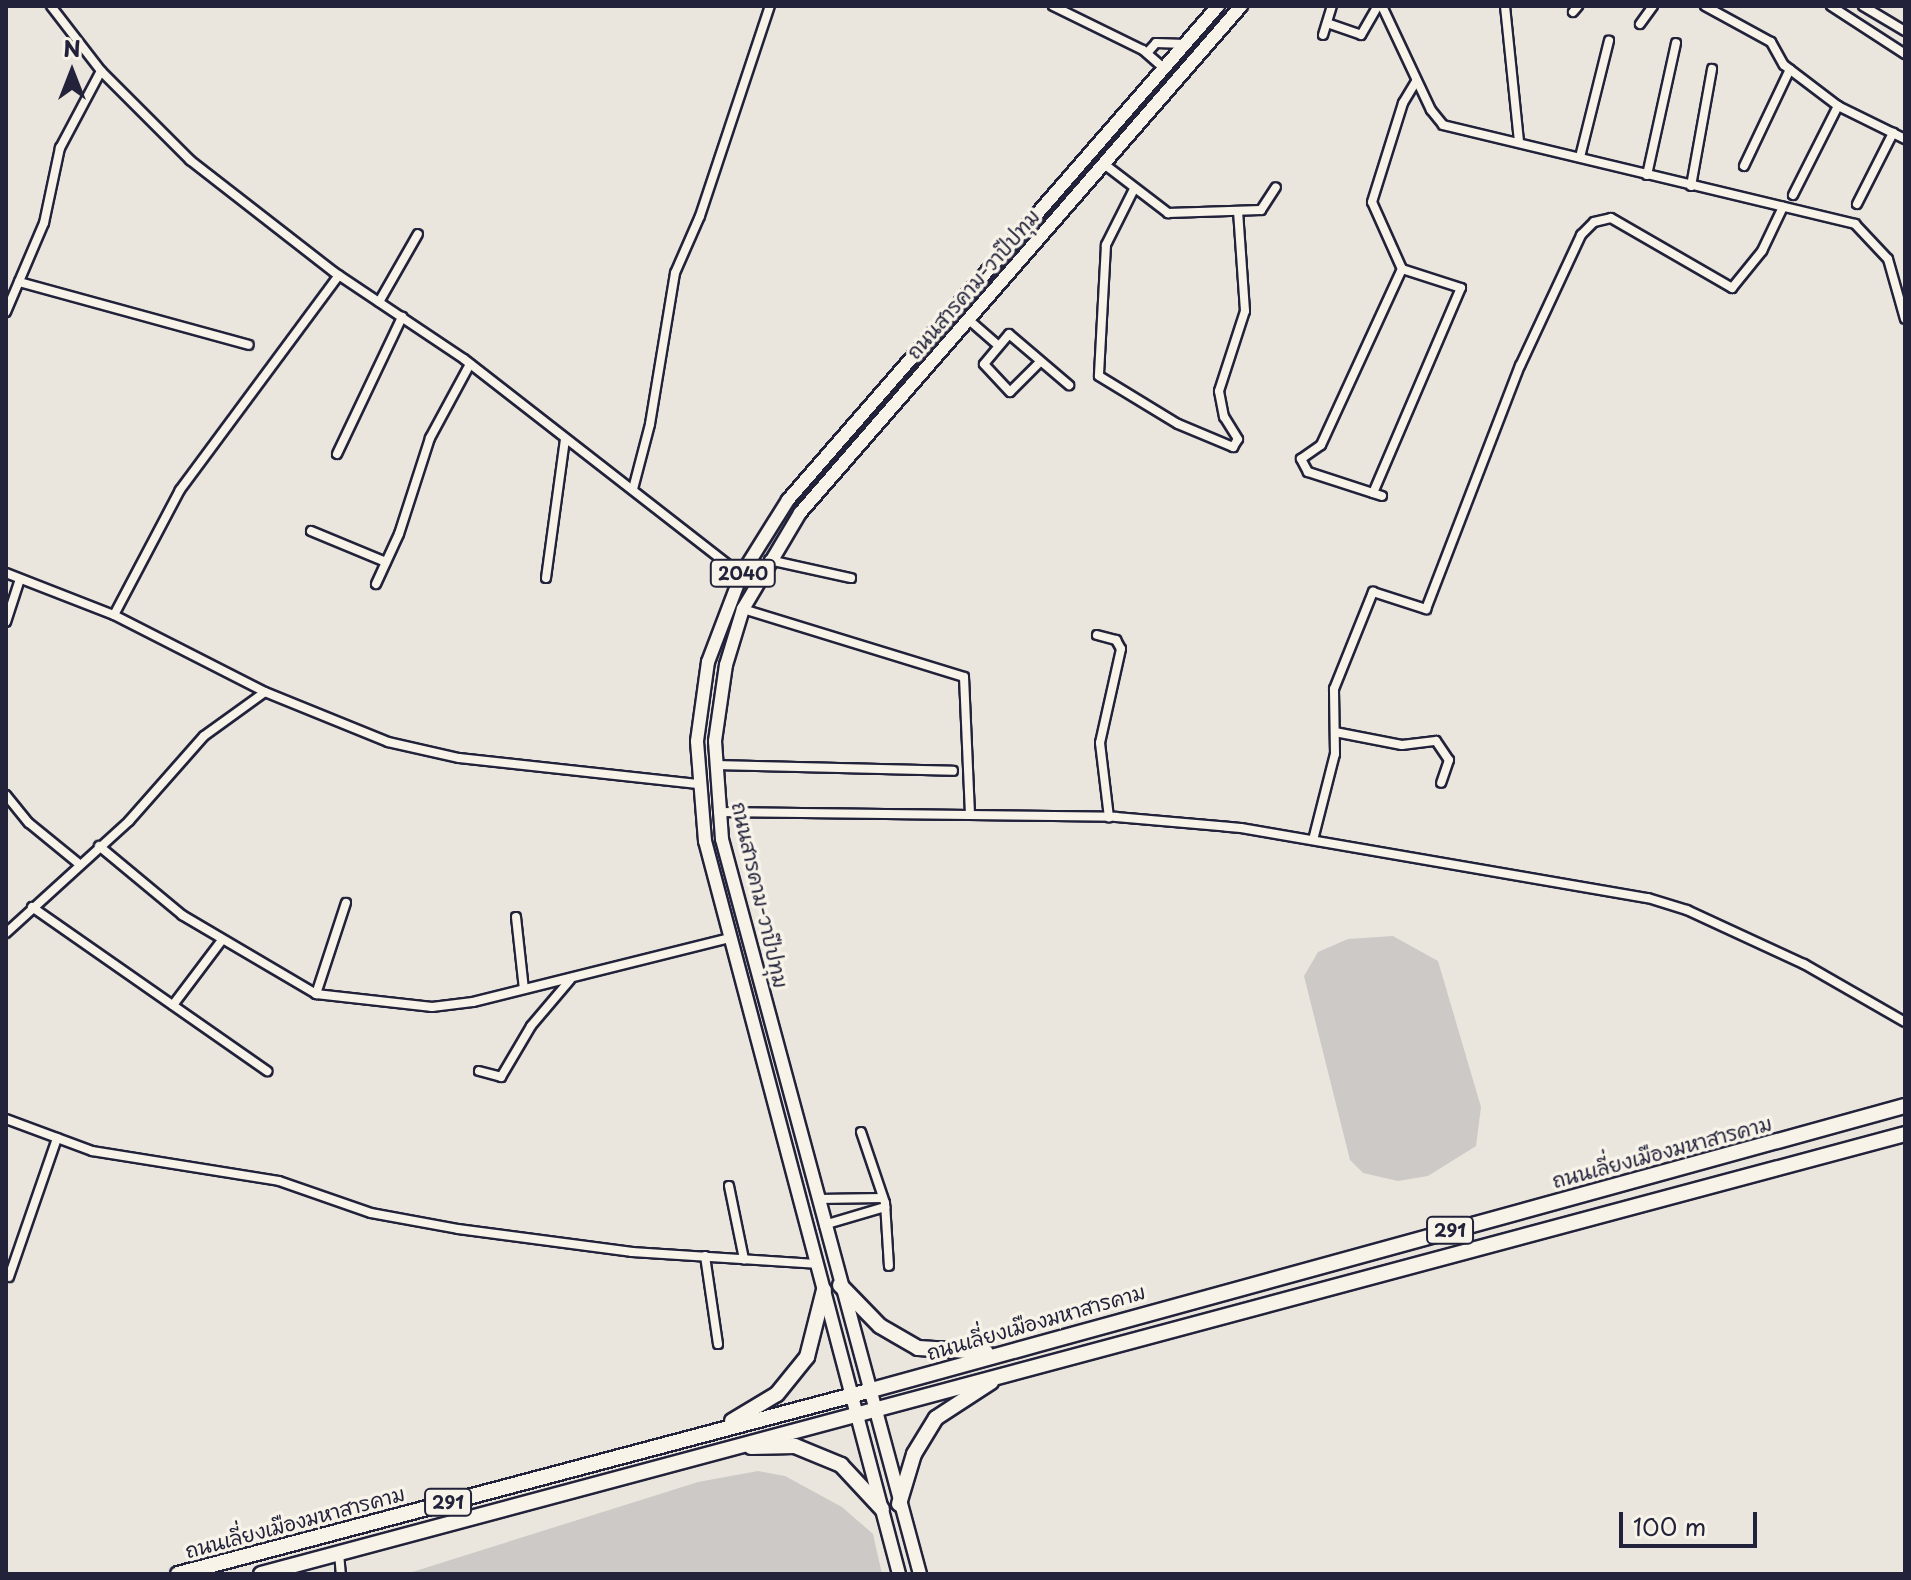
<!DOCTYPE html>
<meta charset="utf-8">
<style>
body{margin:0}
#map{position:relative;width:1911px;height:1580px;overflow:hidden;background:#eae6de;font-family:"Playpen Sans","Playpen Sans Thai",sans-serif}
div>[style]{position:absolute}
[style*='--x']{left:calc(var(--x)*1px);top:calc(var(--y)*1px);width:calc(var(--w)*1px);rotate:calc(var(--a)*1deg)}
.green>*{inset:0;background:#cdc9c6}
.roads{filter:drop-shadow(2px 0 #22223b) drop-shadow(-2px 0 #22223b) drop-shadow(0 2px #22223b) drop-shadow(0 -2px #22223b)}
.minor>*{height:8px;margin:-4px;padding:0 4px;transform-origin:4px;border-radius:4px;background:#f7f3e8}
.primary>*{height:12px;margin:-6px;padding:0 6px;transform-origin:6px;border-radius:6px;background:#f7f3e8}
.trunk>*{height:14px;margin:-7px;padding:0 7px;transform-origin:7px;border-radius:7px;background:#f7f3e8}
span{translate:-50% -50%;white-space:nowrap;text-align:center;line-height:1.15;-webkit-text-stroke:7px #f7f3e8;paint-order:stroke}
.shield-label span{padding:2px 6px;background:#f7f3e8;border:2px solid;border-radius:6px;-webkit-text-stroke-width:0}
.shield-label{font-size:18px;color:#22223b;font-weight:700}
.street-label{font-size:20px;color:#22223b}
.frame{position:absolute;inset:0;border:8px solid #22223b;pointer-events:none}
.north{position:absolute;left:32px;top:32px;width:80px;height:80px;-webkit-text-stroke:6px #f7f3e8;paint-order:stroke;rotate:0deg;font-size:22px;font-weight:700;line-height:32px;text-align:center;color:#22223b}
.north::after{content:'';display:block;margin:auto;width:28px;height:36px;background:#22223b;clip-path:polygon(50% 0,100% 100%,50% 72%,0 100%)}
.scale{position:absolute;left:1619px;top:1512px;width:138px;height:36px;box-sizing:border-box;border:4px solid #22223b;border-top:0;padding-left:10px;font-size:24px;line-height:28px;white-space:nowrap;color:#22223b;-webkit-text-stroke:6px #f7f3e8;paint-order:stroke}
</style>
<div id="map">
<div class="green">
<i style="clip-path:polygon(1393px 936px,1438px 961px,1481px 1107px,1476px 1146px,1428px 1176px,1398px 1181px,1363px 1173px,1350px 1160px,1304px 976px,1318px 952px,1348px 939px)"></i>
<i style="clip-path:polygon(758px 1471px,785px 1476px,842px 1507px,873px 1534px,882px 1574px,406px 1574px,698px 1482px)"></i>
</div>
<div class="roads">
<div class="minor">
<i style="--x:51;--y:6;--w:82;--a:52.4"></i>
<i style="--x:101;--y:71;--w:126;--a:45"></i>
<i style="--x:190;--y:160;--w:182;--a:37.9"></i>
<i style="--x:334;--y:272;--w:156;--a:33.8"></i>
<i style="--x:464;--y:359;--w:351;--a:37.9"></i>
<i style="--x:1053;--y:6;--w:100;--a:26.1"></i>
<i style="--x:1143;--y:50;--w:28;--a:41"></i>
<i style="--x:1382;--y:6;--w:115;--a:64.8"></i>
<i style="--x:1431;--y:110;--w:19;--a:51"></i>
<i style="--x:1443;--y:125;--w:424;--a:13.5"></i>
<i style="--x:1855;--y:224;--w:48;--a:46.7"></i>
<i style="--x:1888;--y:259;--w:62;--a:74.2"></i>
<i style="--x:1505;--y:6;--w:136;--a:84.1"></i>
<i style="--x:1705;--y:6;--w:75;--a:28.6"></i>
<i style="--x:1771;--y:42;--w:26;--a:61"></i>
<i style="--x:1784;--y:65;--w:68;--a:37.2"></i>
<i style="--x:1838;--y:106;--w:75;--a:26.2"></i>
<i style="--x:1831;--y:6;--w:88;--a:33"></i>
<i style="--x:1863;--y:6;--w:49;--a:30.8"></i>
<i style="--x:1573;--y:12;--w:8;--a:-50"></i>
<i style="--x:1327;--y:23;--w:36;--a:19"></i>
<i style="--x:1361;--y:35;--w:34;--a:-60"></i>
<i style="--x:1640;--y:24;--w:22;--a:-54"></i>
<i style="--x:1323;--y:35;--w:30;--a:-73"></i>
<i style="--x:1147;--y:53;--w:13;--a:-48"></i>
<i style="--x:1156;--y:43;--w:29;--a:2"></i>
<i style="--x:1580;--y:157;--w:120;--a:-76"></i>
<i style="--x:1104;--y:164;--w:81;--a:37.4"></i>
<i style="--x:1168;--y:213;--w:93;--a:-1.8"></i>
<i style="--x:1261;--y:210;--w:27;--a:-57"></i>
<i style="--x:1744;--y:166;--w:107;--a:-64.6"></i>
<i style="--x:1647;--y:175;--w:135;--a:-77.6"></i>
<i style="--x:1691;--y:186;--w:119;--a:-79.8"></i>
<i style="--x:1134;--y:189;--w:63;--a:116.6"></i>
<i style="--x:1106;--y:245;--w:131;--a:93.1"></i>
<i style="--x:1099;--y:376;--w:92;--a:31.3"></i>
<i style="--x:1178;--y:424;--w:60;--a:22.7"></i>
<i style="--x:1233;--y:447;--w:9;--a:-58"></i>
<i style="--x:1238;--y:439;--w:26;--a:-122"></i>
<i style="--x:1224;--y:417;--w:26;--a:-101"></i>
<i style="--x:1219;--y:391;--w:84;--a:-72"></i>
<i style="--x:1245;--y:311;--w:99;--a:-94"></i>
<i style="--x:1793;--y:195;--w:100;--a:-63.2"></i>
<i style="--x:1857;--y:204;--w:80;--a:-63.1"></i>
<i style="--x:19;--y:282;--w:238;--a:15.3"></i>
<i style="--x:379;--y:302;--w:78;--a:-60.2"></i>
<i style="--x:6;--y:312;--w:97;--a:-66.9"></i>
<i style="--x:44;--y:223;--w:77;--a:-78"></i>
<i style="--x:60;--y:148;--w:87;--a:-62"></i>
<i style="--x:969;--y:320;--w:38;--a:41"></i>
<i style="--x:1040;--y:362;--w:42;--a:135"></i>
<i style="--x:1010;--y:392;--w:38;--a:-133"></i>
<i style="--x:984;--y:364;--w:39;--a:-50"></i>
<i style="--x:1009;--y:334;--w:79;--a:40.4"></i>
<i style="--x:337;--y:454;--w:152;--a:-64.6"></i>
<i style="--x:633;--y:489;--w:67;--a:-75.3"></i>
<i style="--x:650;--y:424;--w:153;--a:-80.6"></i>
<i style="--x:675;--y:273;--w:62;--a:-66.3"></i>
<i style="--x:700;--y:216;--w:221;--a:-71.6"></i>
<i style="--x:1373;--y:493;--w:223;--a:-66.8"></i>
<i style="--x:1461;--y:288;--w:62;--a:-162.1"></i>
<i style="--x:1382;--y:496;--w:78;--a:-162"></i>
<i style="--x:1308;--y:472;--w:15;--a:-118"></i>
<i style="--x:1301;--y:459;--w:24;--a:-35"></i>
<i style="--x:1321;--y:445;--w:194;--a:-65.3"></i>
<i style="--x:1402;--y:269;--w:73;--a:-114.1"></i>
<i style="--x:1372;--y:202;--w:104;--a:-72.6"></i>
<i style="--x:1403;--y:103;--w:26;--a:-59"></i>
<i style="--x:311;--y:531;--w:81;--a:22.5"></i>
<i style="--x:769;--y:560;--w:84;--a:12.4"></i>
<i style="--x:6;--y:573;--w:116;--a:21.3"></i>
<i style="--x:114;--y:615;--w:169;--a:27"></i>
<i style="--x:265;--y:692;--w:133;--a:22.1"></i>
<i style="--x:388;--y:742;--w:73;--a:12.7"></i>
<i style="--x:459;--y:758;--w:240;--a:6.2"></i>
<i style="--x:546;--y:578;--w:139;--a:-82.2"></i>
<i style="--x:376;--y:584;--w:55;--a:-65.3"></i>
<i style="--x:399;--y:534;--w:101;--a:-72.1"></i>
<i style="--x:430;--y:438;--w:84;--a:-61.6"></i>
<i style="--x:743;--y:609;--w:231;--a:17.1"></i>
<i style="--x:964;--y:677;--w:137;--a:87.5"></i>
<i style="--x:114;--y:615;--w:141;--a:-62.2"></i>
<i style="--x:180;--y:490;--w:267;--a:-53.5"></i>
<i style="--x:6;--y:622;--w:45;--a:-72"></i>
<i style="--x:1097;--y:635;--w:20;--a:15"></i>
<i style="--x:1116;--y:640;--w:10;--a:61"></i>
<i style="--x:1121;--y:649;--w:96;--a:102.6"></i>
<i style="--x:1100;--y:743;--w:75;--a:83.1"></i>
<i style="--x:1335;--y:732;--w:68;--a:11"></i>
<i style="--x:1402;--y:745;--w:34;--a:-7"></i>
<i style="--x:1436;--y:741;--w:23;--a:56"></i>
<i style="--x:1449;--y:760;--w:24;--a:109"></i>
<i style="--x:715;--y:765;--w:238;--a:1.4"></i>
<i style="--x:6;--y:795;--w:36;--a:51"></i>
<i style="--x:29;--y:823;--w:63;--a:39.2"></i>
<i style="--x:718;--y:812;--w:398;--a:0.7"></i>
<i style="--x:1116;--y:817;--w:125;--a:5"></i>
<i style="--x:1241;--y:828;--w:413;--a:9.8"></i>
<i style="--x:1648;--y:898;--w:41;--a:17.1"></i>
<i style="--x:1687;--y:910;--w:129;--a:24.8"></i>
<i style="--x:1804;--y:964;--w:116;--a:29.9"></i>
<i style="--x:1313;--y:840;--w:89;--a:-75.7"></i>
<i style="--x:1335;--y:754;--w:65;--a:-90.9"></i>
<i style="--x:1334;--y:689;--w:105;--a:-68.1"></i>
<i style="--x:1373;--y:592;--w:56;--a:17.8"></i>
<i style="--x:1426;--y:609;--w:261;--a:-68.9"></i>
<i style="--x:1520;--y:366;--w:145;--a:-65"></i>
<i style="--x:1581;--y:235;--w:18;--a:-45"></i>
<i style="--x:1594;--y:222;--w:17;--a:-13"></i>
<i style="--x:1611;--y:218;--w:140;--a:30"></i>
<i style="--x:1732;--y:288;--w:48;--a:-51"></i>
<i style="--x:1762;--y:251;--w:49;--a:-64.5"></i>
<i style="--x:99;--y:846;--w:108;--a:39.7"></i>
<i style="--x:182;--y:915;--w:156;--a:30.5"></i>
<i style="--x:316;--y:994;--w:117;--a:6.4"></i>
<i style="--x:432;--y:1007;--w:41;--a:-7"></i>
<i style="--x:473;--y:1002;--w:264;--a:-14"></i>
<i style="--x:32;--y:907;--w:287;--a:34.9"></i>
<i style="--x:516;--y:917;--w:72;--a:83.7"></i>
<i style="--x:6;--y:933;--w:166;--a:-42.3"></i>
<i style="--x:129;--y:821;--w:113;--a:-48.6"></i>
<i style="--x:204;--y:736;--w:75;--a:-35.8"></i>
<i style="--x:316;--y:994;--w:96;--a:-71.8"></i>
<i style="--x:173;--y:1005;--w:81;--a:-53"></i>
<i style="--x:479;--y:1071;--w:23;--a:15"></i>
<i style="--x:501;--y:1077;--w:59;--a:-59.5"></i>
<i style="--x:531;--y:1026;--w:60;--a:-49.7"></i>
<i style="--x:6;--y:1119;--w:92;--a:20.4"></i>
<i style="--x:92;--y:1151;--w:189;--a:9.1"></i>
<i style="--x:279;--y:1181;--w:97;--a:19.2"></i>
<i style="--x:371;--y:1213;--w:88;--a:10.4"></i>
<i style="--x:458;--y:1229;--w:176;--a:7.5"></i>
<i style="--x:632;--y:1252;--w:184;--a:3.7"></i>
<i style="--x:861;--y:1132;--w:75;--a:71.3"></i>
<i style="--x:885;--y:1203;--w:63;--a:86.4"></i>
<i style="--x:729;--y:1186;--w:75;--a:78.4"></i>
<i style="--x:818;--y:1199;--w:65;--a:-0.9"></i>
<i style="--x:824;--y:1225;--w:64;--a:-16.4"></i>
<i style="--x:705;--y:1256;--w:89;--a:81.6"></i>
<i style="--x:9;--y:1277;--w:147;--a:-70.9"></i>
<i style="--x:339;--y:1553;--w:21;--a:85"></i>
</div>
<div class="primary">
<i style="--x:899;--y:1574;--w:758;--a:-104.82"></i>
<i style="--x:705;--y:841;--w:100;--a:-94.6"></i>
<i style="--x:697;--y:741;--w:80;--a:-82.1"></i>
<i style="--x:708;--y:662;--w:93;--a:-69.2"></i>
<i style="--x:741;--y:575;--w:89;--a:-57.9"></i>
<i style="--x:788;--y:500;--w:655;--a:-48.96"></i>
<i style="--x:920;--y:1574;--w:761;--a:-105.08"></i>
<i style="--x:722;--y:839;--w:98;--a:-94.1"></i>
<i style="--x:715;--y:741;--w:77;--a:-81.8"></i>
<i style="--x:726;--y:665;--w:59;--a:-73.1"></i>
<i style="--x:743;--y:609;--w:112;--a:-59.3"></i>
<i style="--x:800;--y:513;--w:672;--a:-48.98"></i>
</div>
<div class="trunk">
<i style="--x:840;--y:1285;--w:57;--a:45.7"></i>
<i style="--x:880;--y:1326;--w:44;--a:30.1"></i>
<i style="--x:918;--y:1348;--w:68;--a:3.4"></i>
<i style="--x:732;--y:1421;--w:52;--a:-31"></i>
<i style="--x:777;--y:1394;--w:48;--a:-51"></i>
<i style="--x:807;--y:1357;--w:69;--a:-75.8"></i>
<i style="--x:751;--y:1447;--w:44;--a:-1.3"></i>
<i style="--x:795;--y:1446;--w:50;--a:22.4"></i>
<i style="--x:841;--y:1465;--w:60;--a:47"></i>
<i style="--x:899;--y:1504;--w:52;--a:-73.3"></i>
<i style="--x:914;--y:1454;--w:42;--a:-58.6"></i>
<i style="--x:936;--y:1418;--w:66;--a:-33.2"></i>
<i style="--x:178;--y:1574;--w:714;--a:-14.85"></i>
<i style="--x:868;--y:1391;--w:1075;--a:-15.37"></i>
<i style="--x:261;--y:1574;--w:1702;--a:-14.98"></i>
</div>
</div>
<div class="shield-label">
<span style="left:743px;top:573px">2040</span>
<span style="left:1450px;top:1230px">291</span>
<span style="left:448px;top:1502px">291</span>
</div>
<div class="street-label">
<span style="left:973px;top:284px;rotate:-49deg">ถนนสารคาม-วาปีปทุม</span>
<span style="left:760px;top:895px;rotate:77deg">ถนนสารคาม-วาปีปทุม</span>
<span style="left:1662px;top:1152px;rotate:-15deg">ถนนเลี่ยงเมืองมหาสารคาม</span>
<span style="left:1036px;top:1322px;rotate:-16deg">ถนนเลี่ยงเมืองมหาสารคาม</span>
<span style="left:295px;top:1522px;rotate:-15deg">ถนนเลี่ยงเมืองมหาสารคาม</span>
</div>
<div class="frame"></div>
<div class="north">N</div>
<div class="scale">100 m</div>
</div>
